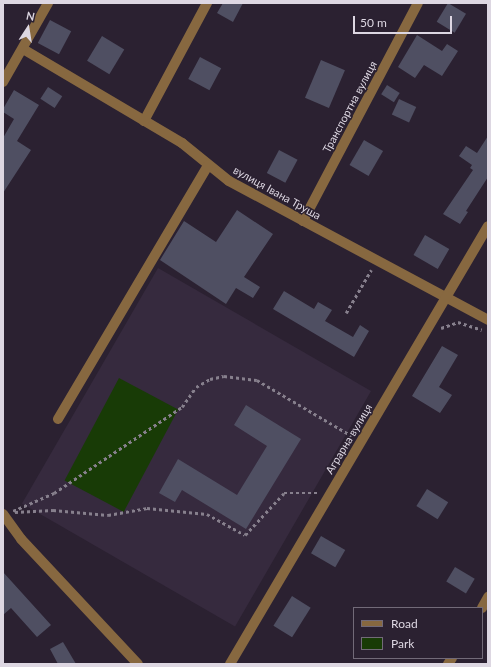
<!DOCTYPE html>
<meta charset="utf-8">
<style>
body{margin:0}
#map{position:relative;width:491px;height:667px;overflow:hidden;background:#2b2131;font-family:Lato,sans-serif}
div>[style]{position:absolute}
[style*='--x']{left:calc(var(--x)*1px);top:calc(var(--y)*1px);width:calc(var(--w)*1px);rotate:calc(var(--a)*1deg)}
.built>*{inset:0;background:#362a3e;transform-origin:0 0}
.green>*{inset:0;background:#183b06;transform-origin:0 0}
.building>*{inset:0;background:#4f4f62;transform-origin:0 0}
.path>*{height:2.5px;margin-top:-1.25px;transform-origin:0;background:repeating-linear-gradient(90deg,#87808d 0 3px,transparent 0 6px)}
.minor>*{height:10px;margin:-5px;padding:0 5px;transform-origin:5px;border-radius:5px;background:#876840}
span{translate:-50% -50%;white-space:nowrap;text-align:center;line-height:1.15;-webkit-text-stroke:3px #2b2131;paint-order:stroke}
.street-label{font-size:11px;color:#ddd7e2}
.frame{position:absolute;inset:0;border:4px solid #ddd7e2;pointer-events:none}
.legend{position:absolute;left:353px;top:607px;width:130px;height:52px;box-sizing:border-box;background:#2b2131;border:1px solid #726a78;margin:0;padding:5px 7px;list-style:none;font-size:12px;color:#ddd7e2}
.legend li{display:flex;align-items:center;gap:8px;height:20px}
.legend b{width:20px;border:1px solid #726a78}
.north{position:absolute;left:8px;top:8px;width:40px;height:40px;-webkit-text-stroke:3px #2b2131;paint-order:stroke;rotate:12deg;font-size:11px;font-weight:700;line-height:16px;text-align:center;color:#ddd7e2}
.north::after{content:'';display:block;margin:auto;width:14px;height:18px;background:#ddd7e2;clip-path:polygon(50% 0,100% 100%,50% 72%,0 100%)}
.scale{position:absolute;left:353px;top:16px;width:99px;height:18px;box-sizing:border-box;border:2px solid #ddd7e2;border-top:0;padding-left:5px;font-size:12px;line-height:14px;white-space:nowrap;color:#ddd7e2;-webkit-text-stroke:3px #2b2131;paint-order:stroke}
</style>
<div id="map">
<div class="built">
<i style="left:158px;top:268px;width:246px;height:272px;rotate:30deg"></i>
</div>
<div class="green">
<i style="left:119px;top:378px;width:67px;height:116px;rotate:28deg"></i>
</div>
<div class="building">
<i style="clip-path:polygon(223px 3px,243px 3px,233px 22px,217px 13px)"></i>
<i style="left:448px;top:3px;width:21px;height:22px;rotate:31deg"></i>
<i style="left:50px;top:20px;width:24px;height:26px;rotate:28deg"></i>
<i style="clip-path:polygon(417px 35px,442px 51px,447px 44px,458px 51px,442px 76px,424px 65px,415px 78px,398px 67px)"></i>
<i style="left:102px;top:36px;width:26px;height:29px;rotate:31deg"></i>
<i style="left:200px;top:57px;width:24px;height:25px;rotate:28deg"></i>
<i style="left:321px;top:60px;width:26px;height:41px;rotate:23deg"></i>
<i style="left:387px;top:85px;width:15px;height:11px;rotate:32deg"></i>
<i style="left:48px;top:87px;width:17px;height:14px;rotate:33deg"></i>
<i style="clip-path:polygon(14px 90px,39px 105px,17px 141px,31px 150px,3px 193px,3px 138px,14px 119px,3px 112px,3px 109px)"></i>
<i style="left:399px;top:99px;width:19px;height:17px;rotate:25deg"></i>
<i style="clip-path:polygon(488px 136px,488px 177px,466px 211px,468px 212px,460px 224px,443px 214px,473px 170px,470px 168px,472px 165px,459px 156px,466px 146px,477px 153px)"></i>
<i style="left:364px;top:140px;width:22px;height:29px;rotate:30deg"></i>
<i style="left:279px;top:150px;width:21px;height:26px;rotate:28deg"></i>
<i style="clip-path:polygon(237px 210px,273px 234px,244px 277px,260px 287px,253px 298px,236px 288px,226px 304px,160px 260px,184px 221px,216px 242px)"></i>
<i style="left:425px;top:235px;width:28px;height:23px;rotate:30deg"></i>
<i style="clip-path:polygon(284px 291px,314px 309px,318px 302px,332px 310px,325px 321px,353px 337px,360px 325px,369px 331px,354px 357px,273px 309px)"></i>
<i style="clip-path:polygon(442px 346px,458px 355px,439px 387px,452px 395px,440px 413px,412px 396px)"></i>
<i style="clip-path:polygon(246px 405px,301px 439px,246px 529px,182px 490px,175px 502px,159px 493px,178px 459px,237px 495px,267px 446px,234px 425px)"></i>
<i style="left:427px;top:489px;width:25px;height:20px;rotate:32deg"></i>
<i style="left:321px;top:536px;width:28px;height:20px;rotate:30deg"></i>
<i style="left:455px;top:567px;width:23px;height:17px;rotate:31deg"></i>
<i style="clip-path:polygon(3px 572px,51px 625px,37px 637px,11px 608px,3px 615px)"></i>
<i style="left:292px;top:596px;width:22px;height:35px;rotate:32deg"></i>
<i style="clip-path:polygon(63px 642px,76px 664px,58px 664px,50px 649px)"></i>
</div>
<div class="path">
<i style="--x:346;--y:313;--w:50;--a:-59.8"></i>
<i style="--x:441;--y:328;--w:18;--a:-19"></i>
<i style="--x:458;--y:322;--w:25;--a:18"></i>
<i style="--x:13;--y:511;--w:45;--a:-23.7"></i>
<i style="--x:54;--y:493;--w:154;--a:-33.9"></i>
<i style="--x:182;--y:407;--w:24;--a:-55"></i>
<i style="--x:196;--y:387;--w:16;--a:-30"></i>
<i style="--x:210;--y:379;--w:14;--a:-12"></i>
<i style="--x:224;--y:376;--w:33;--a:7"></i>
<i style="--x:257;--y:380;--w:110;--a:30.5"></i>
<i style="--x:15;--y:512;--w:38;--a:-3"></i>
<i style="--x:53;--y:510;--w:55;--a:5.2"></i>
<i style="--x:108;--y:515;--w:40;--a:-10"></i>
<i style="--x:147;--y:508;--w:60;--a:5.7"></i>
<i style="--x:207;--y:514;--w:43;--a:28.9"></i>
<i style="--x:245;--y:535;--w:57;--a:-47.1"></i>
<i style="--x:284;--y:493;--w:35;--a:0"></i>
</div>
<div class="minor">
<i style="--x:23;--y:49;--w:185;--a:30.6"></i>
<i style="--x:182;--y:143;--w:60;--a:39"></i>
<i style="--x:229;--y:181;--w:294;--a:28.2"></i>
<i style="--x:3;--y:82;--w:91;--a:-60.3"></i>
<i style="--x:144;--y:121;--w:134;--a:-61.9"></i>
<i style="--x:303;--y:221;--w:246;--a:-62.2"></i>
<i style="--x:58;--y:419;--w:295;--a:-59.4"></i>
<i style="--x:3;--y:514;--w:31;--a:54"></i>
<i style="--x:21;--y:539;--w:171;--a:46.9"></i>
<i style="--x:482;--y:608;--w:13;--a:-61"></i>
<i style="--x:230;--y:664;--w:508;--a:-59.5"></i>
<i style="--x:448;--y:664;--w:7;--a:-56"></i>
</div>
<div class="street-label">
<span style="left:350px;top:107px;rotate:-62deg">Транспортна вулиця</span>
<span style="left:277px;top:193px;rotate:29deg">вулиця Івана Труша</span>
<span style="left:349px;top:439px;rotate:-59deg">Аграрна вулиця</span>
</div>
<div class="frame"></div>
<ul class="legend">
<li><b style="height:5px;background:#876840"></b>Road</li>
<li><b style="height:11px;background:#183b06"></b>Park</li>
</ul>
<div class="north">N</div>
<div class="scale">50 m</div>
</div>
